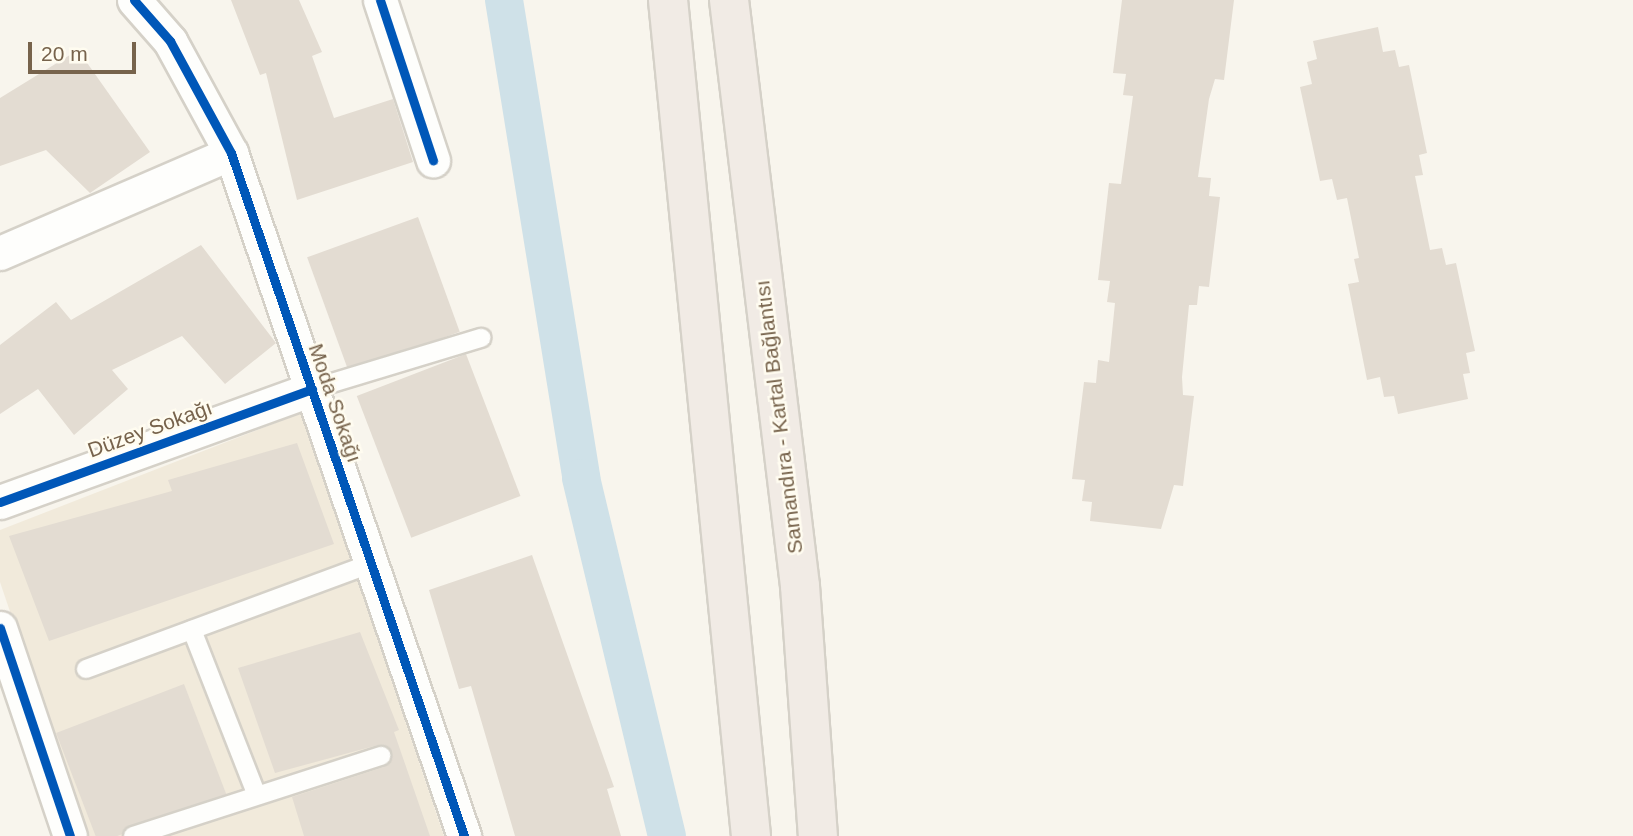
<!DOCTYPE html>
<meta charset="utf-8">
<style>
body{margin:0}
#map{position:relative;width:1633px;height:836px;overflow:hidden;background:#f8f5ed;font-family:Arial,sans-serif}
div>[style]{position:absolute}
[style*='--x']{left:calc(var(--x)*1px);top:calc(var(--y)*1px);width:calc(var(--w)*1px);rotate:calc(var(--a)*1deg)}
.residential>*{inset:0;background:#f1eadb}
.canal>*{height:38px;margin:-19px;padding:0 19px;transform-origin:19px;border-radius:19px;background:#cfe1e8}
.building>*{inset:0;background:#e3dcd2;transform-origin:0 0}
.roads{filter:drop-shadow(2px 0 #d5d1c8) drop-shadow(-2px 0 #d5d1c8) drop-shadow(0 2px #d5d1c8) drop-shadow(0 -2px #d5d1c8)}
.lane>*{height:18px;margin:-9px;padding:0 9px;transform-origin:9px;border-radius:9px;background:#fefefc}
.street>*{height:33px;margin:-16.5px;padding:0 16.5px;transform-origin:16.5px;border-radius:16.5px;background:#fefefc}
.highway>*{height:38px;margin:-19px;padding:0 19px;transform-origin:19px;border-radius:19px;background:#f1ebe5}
.cycleway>*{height:9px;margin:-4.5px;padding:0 4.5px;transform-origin:4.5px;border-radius:4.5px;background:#0057b8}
span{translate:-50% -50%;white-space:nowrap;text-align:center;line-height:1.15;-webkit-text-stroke:5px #fffcf0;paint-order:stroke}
.street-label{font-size:21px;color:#77634c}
.scale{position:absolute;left:28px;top:42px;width:108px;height:32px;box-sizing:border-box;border:4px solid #77634c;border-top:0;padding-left:9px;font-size:21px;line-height:24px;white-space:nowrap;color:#77634c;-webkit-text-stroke:5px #fffcf0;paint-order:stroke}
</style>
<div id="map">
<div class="residential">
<i style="clip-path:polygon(301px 413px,444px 836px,86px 836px,0 582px,0 530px)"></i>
</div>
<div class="canal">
<i style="--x:504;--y:0;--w:484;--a:80.8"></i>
<i style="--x:581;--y:478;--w:368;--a:76.5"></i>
</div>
<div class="building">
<i style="clip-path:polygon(231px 0,299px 0,322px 52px,312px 56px,334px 118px,393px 99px,413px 162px,297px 200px,266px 73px,260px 75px)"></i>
<i style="clip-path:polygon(1122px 0,1234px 0,1224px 80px,1215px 79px,1209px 99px,1198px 177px,1211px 178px,1209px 196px,1220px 197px,1209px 287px,1199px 286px,1197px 305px,1189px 305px,1182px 377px,1183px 395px,1194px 396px,1183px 486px,1174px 485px,1161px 529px,1090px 521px,1092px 502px,1082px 501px,1085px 480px,1072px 479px,1084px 382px,1096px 383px,1098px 360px,1109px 362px,1115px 303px,1107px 302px,1110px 281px,1098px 280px,1109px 183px,1121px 184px,1133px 96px,1123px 95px,1126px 74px,1113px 73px)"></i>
<i style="clip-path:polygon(1378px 27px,1383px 52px,1395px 50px,1399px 67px,1409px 65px,1427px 153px,1419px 155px,1423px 175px,1415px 176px,1430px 250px,1442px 248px,1446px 265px,1456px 263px,1475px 351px,1466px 353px,1470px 373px,1463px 374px,1468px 399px,1398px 414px,1394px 396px,1384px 397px,1380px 377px,1367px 380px,1348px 284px,1359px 282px,1354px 259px,1359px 258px,1347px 198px,1337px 200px,1332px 179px,1320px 181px,1300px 87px,1312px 84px,1307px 62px,1317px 59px,1313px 41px)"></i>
<i style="clip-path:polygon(78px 50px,150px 152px,90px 193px,46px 150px,0 166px,0 98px)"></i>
<i style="left:418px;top:217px;width:122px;height:118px;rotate:70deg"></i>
<i style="clip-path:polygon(201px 245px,276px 343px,225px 384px,182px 336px,112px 370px,128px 389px,74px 435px,38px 389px,0 414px,0 345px,56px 302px,71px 320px)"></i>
<i style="left:466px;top:354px;width:152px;height:117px;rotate:69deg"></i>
<i style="clip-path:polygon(297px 443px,334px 544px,49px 641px,9px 536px,172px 491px,168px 480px)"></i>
<i style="clip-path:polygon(532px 555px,614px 787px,607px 789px,621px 836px,515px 836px,471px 686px,459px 689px,429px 590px)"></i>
<i style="clip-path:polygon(360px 632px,399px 730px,394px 732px,430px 836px,304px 836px,292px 797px,384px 767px,392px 752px,378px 745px,275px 773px,238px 668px)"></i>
<i style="left:184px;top:684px;width:118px;height:137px;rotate:69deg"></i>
</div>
<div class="roads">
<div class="lane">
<i style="--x:312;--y:389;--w:177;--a:-16.8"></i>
<i style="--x:192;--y:630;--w:175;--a:68.6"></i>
<i style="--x:86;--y:669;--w:305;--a:-20.3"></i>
<i style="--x:133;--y:836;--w:261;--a:-17.9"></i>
</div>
<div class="street">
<i style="--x:134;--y:0;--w:55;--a:48.7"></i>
<i style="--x:170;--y:41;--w:128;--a:61.4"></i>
<i style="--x:231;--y:153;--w:722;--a:71.16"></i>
<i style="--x:380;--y:0;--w:169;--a:71.7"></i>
<i style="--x:0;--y:253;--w:252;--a:-23.4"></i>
<i style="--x:0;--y:502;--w:332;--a:-19.9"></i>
<i style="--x:0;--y:628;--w:219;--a:71.4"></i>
</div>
<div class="highway">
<i style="--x:668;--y:0;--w:840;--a:84.33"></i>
<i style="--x:729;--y:0;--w:590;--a:83.09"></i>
<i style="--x:800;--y:586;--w:251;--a:85.9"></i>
</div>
</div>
<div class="cycleway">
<i style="--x:134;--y:0;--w:55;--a:48.7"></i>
<i style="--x:170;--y:41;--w:128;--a:61.4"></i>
<i style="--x:231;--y:153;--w:722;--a:71.16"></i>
<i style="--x:380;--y:0;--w:169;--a:71.7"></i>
<i style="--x:0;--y:502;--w:332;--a:-19.9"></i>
<i style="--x:0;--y:628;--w:219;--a:71.4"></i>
</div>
<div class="street-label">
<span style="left:335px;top:403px;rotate:71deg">Moda Sokağı</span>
<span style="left:779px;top:417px;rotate:-97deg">Samandıra - Kartal Bağlantısı</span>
<span style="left:150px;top:429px;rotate:-20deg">Düzey Sokağı</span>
</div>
<div class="scale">20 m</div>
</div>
